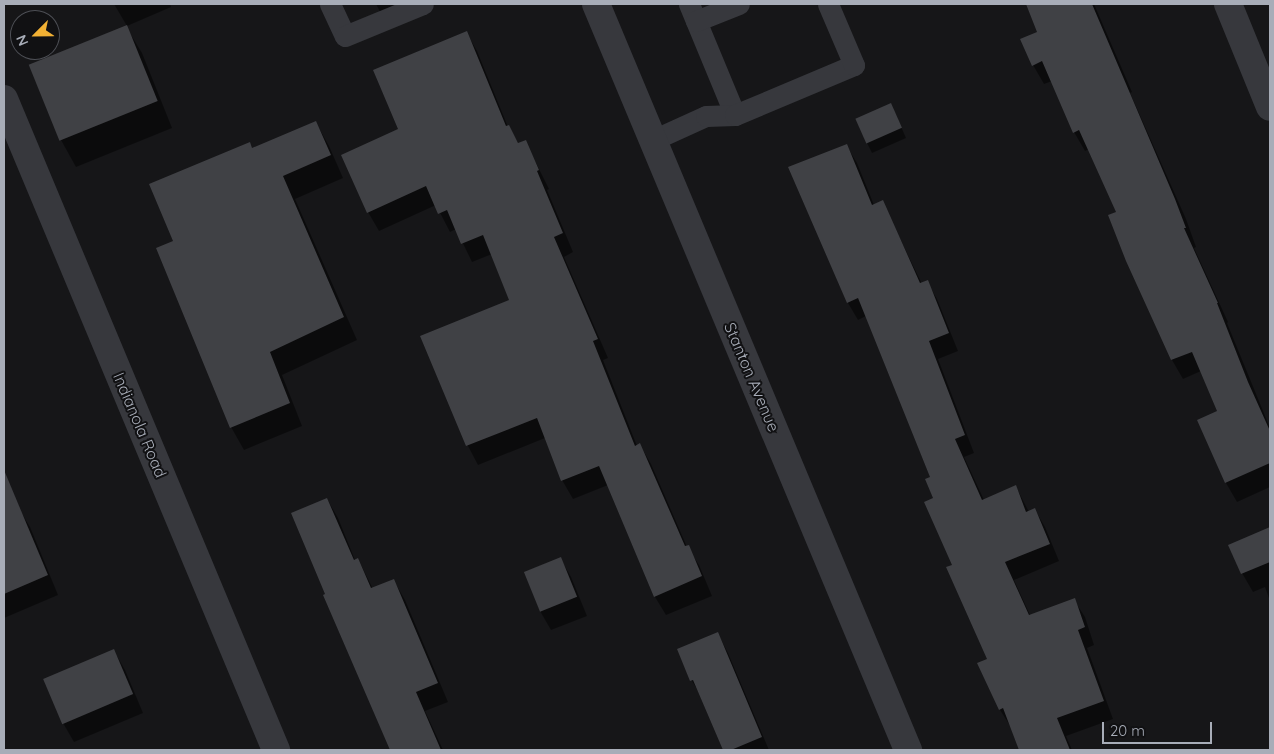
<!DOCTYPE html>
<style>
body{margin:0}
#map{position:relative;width:1274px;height:754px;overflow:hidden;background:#161618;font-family:Quicksand,sans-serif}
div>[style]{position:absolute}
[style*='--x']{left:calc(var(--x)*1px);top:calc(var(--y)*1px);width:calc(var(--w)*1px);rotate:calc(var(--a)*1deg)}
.shadow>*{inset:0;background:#0007}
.building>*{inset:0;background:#404145;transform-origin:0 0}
.service>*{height:21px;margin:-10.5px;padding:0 10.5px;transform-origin:10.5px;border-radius:10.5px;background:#37383d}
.minor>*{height:28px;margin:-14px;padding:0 14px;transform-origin:14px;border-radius:14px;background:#37383d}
.tertiary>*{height:28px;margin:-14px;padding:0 14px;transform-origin:14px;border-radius:14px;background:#37383d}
span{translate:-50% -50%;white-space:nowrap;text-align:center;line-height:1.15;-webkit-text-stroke:4px #111113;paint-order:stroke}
.street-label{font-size:16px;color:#a8adb8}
.frame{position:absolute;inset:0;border:5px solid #a8adb8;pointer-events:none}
.north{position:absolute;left:10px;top:10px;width:50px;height:50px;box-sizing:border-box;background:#111113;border:1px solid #4d4f55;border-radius:50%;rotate:247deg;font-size:14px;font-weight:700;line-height:20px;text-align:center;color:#a8adb8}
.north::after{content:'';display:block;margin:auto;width:18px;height:22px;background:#f2b134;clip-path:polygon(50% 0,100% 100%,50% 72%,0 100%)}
.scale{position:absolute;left:1102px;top:722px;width:110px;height:22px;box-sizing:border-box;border:2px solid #a8adb8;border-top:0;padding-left:6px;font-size:15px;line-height:18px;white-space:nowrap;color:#a8adb8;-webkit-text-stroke:4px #111113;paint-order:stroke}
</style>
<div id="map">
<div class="shadow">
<i style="clip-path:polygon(114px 4px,170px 4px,171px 7px,127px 26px)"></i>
<i style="clip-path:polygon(376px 4px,425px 4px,385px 21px)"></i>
<i style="clip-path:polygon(1027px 4px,1094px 4px,1132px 92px,1130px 93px,1186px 219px,1196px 247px,1194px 248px,1228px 322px,1227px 323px,1270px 428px,1270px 487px,1237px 502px,1226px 483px,1218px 412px,1201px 371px,1183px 379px,1172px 360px,1127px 261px,1117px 213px,1089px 149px,1085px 151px,1074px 132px,1052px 81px,1044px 84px,1033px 65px,1038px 32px)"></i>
<i style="clip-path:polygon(126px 27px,142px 53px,172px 128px,76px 167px,61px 140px)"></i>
<i style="clip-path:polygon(466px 32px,477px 51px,508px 127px,519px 144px,525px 141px,549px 189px,547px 190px,573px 252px,564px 257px,608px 358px,603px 360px,637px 446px,640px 445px,651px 464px,687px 547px,699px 565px,712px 596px,666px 615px,655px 597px,608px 485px,573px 499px,562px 480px,545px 438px,478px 465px,468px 446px,422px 337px,510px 300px,492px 254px,472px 262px,456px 229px,450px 232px,436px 205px,379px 231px,368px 212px,399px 130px)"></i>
<i style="clip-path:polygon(891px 104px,906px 138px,872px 153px,867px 143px)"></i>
<i style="clip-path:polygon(316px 123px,329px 146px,343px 178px,295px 199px,357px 340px,282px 375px,302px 426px,244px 450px,231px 427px,175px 241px,253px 150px)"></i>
<i style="clip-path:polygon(846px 145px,857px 163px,874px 205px,882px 202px,922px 284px,927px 282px,937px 299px,958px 351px,938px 359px,974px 453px,964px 457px,984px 500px,1016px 487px,1029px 512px,1035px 510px,1045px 527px,1059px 561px,1014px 580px,1030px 615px,1074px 600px,1085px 617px,1094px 645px,1087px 648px,1113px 719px,1066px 736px,1072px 750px,1020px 750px,1011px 727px,1000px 710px,979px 664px,989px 659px,954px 565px,935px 498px,932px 478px,866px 316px,858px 320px,848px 303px)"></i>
<i style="clip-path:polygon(327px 499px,338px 518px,355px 560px,358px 559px,373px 589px,394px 581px,405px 600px,448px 702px,425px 711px,443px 750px,391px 750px,324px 595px,327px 594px)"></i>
<i style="clip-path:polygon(19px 509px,30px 527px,58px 595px,4px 618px,4px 515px)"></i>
<i style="clip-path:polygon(1269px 529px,1270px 531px,1270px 601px,1265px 587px,1253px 592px,1242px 573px)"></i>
<i style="clip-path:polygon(560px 558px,571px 577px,587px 616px,551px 630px,540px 611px,525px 572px)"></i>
<i style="clip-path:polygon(718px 634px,728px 653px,769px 750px,725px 750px,703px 699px,692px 681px,679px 650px)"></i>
<i style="clip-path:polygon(114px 651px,125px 670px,143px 713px,74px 742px,63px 723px)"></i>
</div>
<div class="building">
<i style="clip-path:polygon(1026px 4px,1092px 4px,1175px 199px,1186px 228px,1184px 228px,1218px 303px,1217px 303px,1248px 382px,1270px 431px,1270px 463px,1225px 483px,1197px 420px,1217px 411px,1192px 352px,1171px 360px,1126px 261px,1108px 215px,1116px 212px,1079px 130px,1073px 133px,1042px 61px,1032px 66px,1020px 39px,1037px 32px)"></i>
<i style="left:127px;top:25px;width:82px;height:106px;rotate:68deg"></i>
<i style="clip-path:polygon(467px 31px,506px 126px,509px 125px,518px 143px,526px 140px,539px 170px,537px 171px,563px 233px,554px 237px,598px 339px,593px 341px,635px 446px,640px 443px,685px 546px,689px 545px,702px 576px,654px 597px,599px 466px,561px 481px,537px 418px,466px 446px,420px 336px,509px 300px,483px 235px,461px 244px,447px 210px,438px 214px,426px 186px,367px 213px,341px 155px,398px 129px,373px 70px)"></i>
<i style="left:891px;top:103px;width:27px;height:39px;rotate:66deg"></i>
<i style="clip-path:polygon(316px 121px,331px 155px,283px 176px,344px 317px,270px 352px,290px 403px,230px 428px,156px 248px,173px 241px,149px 184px,250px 142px,252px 148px)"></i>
<i style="clip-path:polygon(847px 144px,872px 205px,883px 200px,920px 283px,928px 280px,949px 333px,929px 341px,965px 435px,955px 439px,982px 500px,1016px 485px,1026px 512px,1035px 508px,1050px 544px,1005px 562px,1029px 615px,1075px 598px,1085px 627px,1078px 630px,1104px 701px,1057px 718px,1070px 750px,1019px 750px,1003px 708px,999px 710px,977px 663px,987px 659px,946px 567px,952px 565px,924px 502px,933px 498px,925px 479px,930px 477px,858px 298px,847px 303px,788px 167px)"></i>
<i style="clip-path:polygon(4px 470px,48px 575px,4px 594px)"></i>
<i style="clip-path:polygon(327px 498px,354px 560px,358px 558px,371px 588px,394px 579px,438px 683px,416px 692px,441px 750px,390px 750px,323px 595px,325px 594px,291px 513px)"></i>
<i style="clip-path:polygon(1270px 527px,1270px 562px,1241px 574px,1228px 545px)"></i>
<i style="left:561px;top:557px;width:43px;height:40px;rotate:68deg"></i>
<i style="clip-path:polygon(718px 632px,762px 737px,731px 750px,723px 750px,693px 680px,690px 681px,677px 649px)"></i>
<i style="left:114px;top:649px;width:49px;height:77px;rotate:67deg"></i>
</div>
<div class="service">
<i style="--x:330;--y:4;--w:35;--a:65"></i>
<i style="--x:345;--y:36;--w:84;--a:-22.3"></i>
<i style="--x:689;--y:4;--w:120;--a:67.5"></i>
<i style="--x:696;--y:21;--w:46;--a:-21.6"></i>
<i style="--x:653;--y:140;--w:58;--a:-24.4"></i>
<i style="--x:706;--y:116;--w:29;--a:-2"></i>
<i style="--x:735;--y:115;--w:129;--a:-22.8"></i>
<i style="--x:854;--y:65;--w:66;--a:-113.1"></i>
</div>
<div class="minor">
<i style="--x:596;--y:4;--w:809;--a:67.3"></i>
<i style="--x:1228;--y:4;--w:111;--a:67.8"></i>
</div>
<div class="tertiary">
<i style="--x:4;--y:99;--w:706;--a:67.32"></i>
</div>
<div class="street-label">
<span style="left:752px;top:377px;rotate:67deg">Stanton Avenue</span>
<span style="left:140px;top:425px;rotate:67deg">Indianola Road</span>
</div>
<div class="frame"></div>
<div class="north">N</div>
<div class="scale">20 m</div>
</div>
